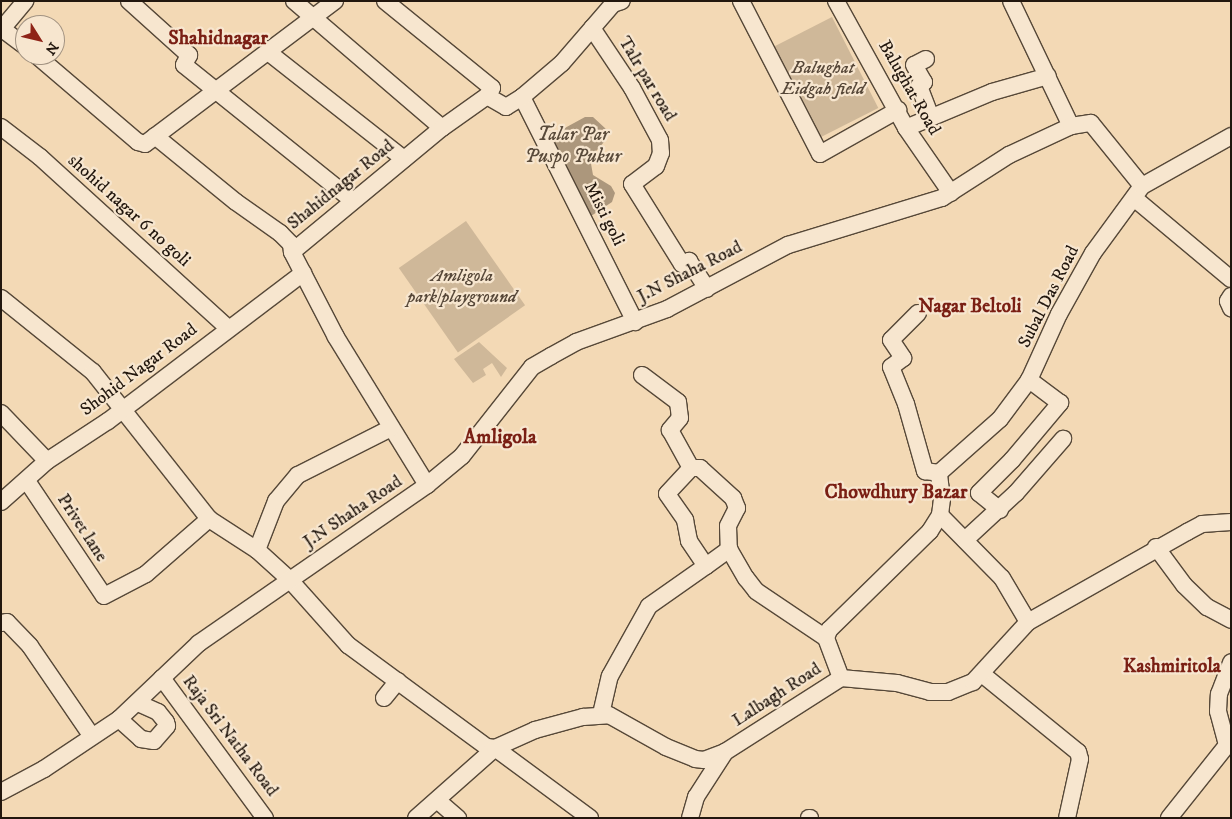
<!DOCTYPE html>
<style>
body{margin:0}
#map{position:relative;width:1232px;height:819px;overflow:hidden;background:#f3d9b5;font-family:"IM FELL DW Pica",serif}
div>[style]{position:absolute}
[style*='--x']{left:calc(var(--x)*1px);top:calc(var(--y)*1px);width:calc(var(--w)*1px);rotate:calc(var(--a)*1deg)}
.green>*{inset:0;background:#cfb899;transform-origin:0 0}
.water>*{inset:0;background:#ac977c}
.roads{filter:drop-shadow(1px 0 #564838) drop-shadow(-1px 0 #564838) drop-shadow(0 1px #564838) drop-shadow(0 -1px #564838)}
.minor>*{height:16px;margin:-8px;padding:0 8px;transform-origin:8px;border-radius:8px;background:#f7e6cf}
span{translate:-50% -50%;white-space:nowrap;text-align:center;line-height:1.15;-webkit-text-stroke:4.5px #f7e6cf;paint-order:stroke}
.park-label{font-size:18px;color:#564738;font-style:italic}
.street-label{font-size:18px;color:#22170e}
.water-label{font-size:19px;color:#594a3a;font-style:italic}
.neighbourhood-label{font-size:19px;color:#7a1f14;font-weight:700}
.quarter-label{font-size:20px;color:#7a1f14;font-weight:700}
.frame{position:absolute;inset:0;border:2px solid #22170e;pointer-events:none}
.north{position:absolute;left:15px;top:15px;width:50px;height:50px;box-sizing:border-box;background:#f7e6cf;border:1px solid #a29382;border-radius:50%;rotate:126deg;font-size:14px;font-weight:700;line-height:20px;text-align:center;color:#22170e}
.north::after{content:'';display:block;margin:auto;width:18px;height:22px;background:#8f2418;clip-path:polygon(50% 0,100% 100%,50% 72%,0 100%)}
</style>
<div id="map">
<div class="green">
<i style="left:832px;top:17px;width:102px;height:72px;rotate:63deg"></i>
<i style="left:466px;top:221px;width:103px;height:82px;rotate:55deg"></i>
<i style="clip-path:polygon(479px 342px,507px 368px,501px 377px,492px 363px,483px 369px,486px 375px,473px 383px,454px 359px)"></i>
</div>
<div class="water">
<i style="clip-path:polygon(585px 117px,593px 117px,606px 129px,604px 142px,590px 158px,593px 175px,611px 186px,615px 193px,612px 202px,591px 216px,549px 143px,552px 135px)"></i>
</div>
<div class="roads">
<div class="minor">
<i style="--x:129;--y:1;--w:81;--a:42"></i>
<i style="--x:189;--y:55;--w:11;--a:117"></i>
<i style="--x:184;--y:65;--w:216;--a:38.8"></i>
<i style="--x:294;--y:1;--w:195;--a:40.6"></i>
<i style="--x:385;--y:1;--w:138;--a:39.1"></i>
<i style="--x:492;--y:88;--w:9;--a:122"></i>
<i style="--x:741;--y:1;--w:172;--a:62.7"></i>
<i style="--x:820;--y:154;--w:90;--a:-29.4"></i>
<i style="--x:836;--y:1;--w:145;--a:61.1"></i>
<i style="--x:906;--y:128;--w:79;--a:55.3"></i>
<i style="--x:1011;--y:1;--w:139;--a:64.4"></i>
<i style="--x:1;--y:28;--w:30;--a:37"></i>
<i style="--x:592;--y:28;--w:72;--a:56.3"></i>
<i style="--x:632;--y:88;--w:59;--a:61.7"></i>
<i style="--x:660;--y:140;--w:13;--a:86"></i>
<i style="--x:661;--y:153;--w:14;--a:111"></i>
<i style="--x:656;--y:166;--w:30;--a:143"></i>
<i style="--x:632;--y:184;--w:94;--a:58"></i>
<i style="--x:682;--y:264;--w:8;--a:-23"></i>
<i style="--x:689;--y:261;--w:33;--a:57"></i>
<i style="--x:1;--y:30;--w:38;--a:-50"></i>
<i style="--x:268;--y:52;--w:173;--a:38.2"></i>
<i style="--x:36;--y:55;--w:134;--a:40.5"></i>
<i style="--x:138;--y:142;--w:7;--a:16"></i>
<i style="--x:145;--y:144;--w:238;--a:-37"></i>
<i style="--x:926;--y:59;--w:13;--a:153"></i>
<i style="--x:914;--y:65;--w:20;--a:60"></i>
<i style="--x:924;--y:82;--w:6;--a:141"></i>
<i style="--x:919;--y:86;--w:33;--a:69"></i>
<i style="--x:522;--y:97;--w:252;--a:63.3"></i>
<i style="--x:1;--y:127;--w:49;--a:37.6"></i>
<i style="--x:40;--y:157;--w:254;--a:42.3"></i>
<i style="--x:906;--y:128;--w:93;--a:-22.7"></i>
<i style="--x:992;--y:92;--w:58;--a:-15.9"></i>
<i style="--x:155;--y:136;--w:104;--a:39.2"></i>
<i style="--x:236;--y:202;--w:54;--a:35.2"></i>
<i style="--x:280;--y:233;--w:16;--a:45"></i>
<i style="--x:291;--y:244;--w:8;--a:83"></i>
<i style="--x:1134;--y:198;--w:126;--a:39.9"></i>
<i style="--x:1231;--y:296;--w:6;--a:121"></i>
<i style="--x:1228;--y:301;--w:8;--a:67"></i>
<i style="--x:1;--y:298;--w:118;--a:38.8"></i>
<i style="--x:93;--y:372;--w:187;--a:51.7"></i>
<i style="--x:209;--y:519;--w:57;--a:32.9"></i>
<i style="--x:257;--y:550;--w:43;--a:42.2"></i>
<i style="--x:289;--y:579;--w:89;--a:48.2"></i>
<i style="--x:348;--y:645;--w:172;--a:36.3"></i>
<i style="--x:487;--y:747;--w:8;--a:7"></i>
<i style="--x:495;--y:748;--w:118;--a:36.4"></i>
<i style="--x:918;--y:313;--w:38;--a:135"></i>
<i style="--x:891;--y:340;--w:22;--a:56"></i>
<i style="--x:903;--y:358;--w:15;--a:143"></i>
<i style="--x:891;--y:367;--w:40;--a:68"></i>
<i style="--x:906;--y:404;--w:70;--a:74.2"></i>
<i style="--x:925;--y:471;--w:14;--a:8"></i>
<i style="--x:642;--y:375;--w:45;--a:36.9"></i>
<i style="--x:678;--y:402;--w:16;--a:83"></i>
<i style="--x:680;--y:418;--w:16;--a:130"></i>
<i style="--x:670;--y:430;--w:43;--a:61.1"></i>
<i style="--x:691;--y:468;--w:9;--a:0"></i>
<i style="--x:700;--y:468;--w:45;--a:42.3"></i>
<i style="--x:733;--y:498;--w:11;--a:68"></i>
<i style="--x:737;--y:508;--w:20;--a:117"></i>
<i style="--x:728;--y:526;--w:23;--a:88"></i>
<i style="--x:729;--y:549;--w:34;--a:60"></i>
<i style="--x:746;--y:578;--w:16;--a:52"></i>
<i style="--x:756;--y:591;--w:84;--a:33.9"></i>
<i style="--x:1;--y:413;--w:66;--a:46.2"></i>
<i style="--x:691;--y:468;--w:35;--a:133"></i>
<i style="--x:667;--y:494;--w:32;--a:55"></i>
<i style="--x:685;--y:520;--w:21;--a:79"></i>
<i style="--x:689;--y:541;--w:30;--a:56"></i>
<i style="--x:706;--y:566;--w:29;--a:-36"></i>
<i style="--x:939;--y:473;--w:81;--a:-41.5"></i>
<i style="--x:1000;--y:419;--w:49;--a:-53.4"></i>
<i style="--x:1029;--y:380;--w:72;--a:-65.6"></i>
<i style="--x:1059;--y:314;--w:70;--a:-60.9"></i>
<i style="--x:1093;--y:253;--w:83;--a:-53.8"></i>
<i style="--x:1142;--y:186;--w:102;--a:-29.3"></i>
<i style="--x:27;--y:481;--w:138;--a:56.2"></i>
<i style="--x:104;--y:596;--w:47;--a:-27.6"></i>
<i style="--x:146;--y:574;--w:84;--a:-41.1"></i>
<i style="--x:427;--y:485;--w:174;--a:-121.6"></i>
<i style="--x:336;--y:337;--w:96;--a:-117.4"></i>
<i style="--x:292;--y:252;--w:195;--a:-39.6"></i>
<i style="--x:442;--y:128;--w:55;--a:-35.4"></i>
<i style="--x:487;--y:96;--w:22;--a:30"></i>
<i style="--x:506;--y:107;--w:19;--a:-32"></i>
<i style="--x:522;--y:97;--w:52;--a:-40.4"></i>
<i style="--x:562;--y:63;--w:78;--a:-49.2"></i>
<i style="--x:613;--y:4;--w:9;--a:-18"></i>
<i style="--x:1;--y:502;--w:62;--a:-41.7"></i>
<i style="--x:47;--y:461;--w:73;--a:-33.3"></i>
<i style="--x:108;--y:421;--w:245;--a:-37.2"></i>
<i style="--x:1000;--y:510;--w:27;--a:-141"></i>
<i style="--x:979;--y:493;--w:47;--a:-45"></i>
<i style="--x:1012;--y:460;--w:75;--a:-49.9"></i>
<i style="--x:1060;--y:403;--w:39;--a:-143"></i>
<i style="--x:940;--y:515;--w:88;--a:45.5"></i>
<i style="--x:1002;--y:578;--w:51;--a:59.4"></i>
<i style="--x:965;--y:540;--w:69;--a:-42.7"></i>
<i style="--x:1016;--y:493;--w:72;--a:-49"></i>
<i style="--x:1156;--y:547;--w:47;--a:53.6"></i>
<i style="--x:1184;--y:585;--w:32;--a:44"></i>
<i style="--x:1207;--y:607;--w:27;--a:28"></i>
<i style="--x:257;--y:550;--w:53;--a:-68.8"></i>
<i style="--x:276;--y:501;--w:34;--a:-50"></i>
<i style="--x:298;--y:475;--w:104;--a:-26.8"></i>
<i style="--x:1;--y:623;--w:6;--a:-9"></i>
<i style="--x:7;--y:622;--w:33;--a:46"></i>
<i style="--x:30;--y:646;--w:108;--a:55.6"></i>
<i style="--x:982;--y:674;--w:124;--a:39.1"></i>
<i style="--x:1078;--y:752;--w:7;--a:74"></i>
<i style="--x:1080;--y:759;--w:60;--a:102.4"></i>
<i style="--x:162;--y:678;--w:174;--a:53.7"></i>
<i style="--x:841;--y:678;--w:43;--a:-110.6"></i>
<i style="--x:826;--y:638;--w:9;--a:-69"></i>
<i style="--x:829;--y:630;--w:141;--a:-44.4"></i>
<i style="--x:930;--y:531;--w:19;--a:-58"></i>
<i style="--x:940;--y:515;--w:16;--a:-83"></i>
<i style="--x:942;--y:499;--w:26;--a:-97"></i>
<i style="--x:384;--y:698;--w:22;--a:-51"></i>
<i style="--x:601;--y:714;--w:39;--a:-77"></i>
<i style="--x:610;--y:676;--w:80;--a:-60.9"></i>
<i style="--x:649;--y:606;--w:70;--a:-35.1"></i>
<i style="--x:119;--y:719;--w:30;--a:42"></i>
<i style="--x:141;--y:739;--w:13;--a:9"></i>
<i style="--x:154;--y:741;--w:20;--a:-49"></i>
<i style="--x:167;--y:726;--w:4;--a:-104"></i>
<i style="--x:166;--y:722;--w:13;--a:-129"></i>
<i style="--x:158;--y:712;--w:22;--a:-156"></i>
<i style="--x:1;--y:792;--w:49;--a:-28.1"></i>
<i style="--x:44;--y:769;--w:90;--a:-33.7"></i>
<i style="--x:119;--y:719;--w:110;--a:-43.5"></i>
<i style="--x:199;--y:643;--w:277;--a:-34.7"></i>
<i style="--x:427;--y:485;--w:45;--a:-39.6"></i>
<i style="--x:462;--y:456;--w:113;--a:-51.8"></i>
<i style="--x:532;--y:367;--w:22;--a:-30"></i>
<i style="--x:551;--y:356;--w:29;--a:-29"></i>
<i style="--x:576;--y:342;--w:97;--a:-19.9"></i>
<i style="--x:667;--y:309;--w:137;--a:-27.9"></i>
<i style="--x:788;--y:245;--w:161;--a:-17"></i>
<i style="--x:942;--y:198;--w:80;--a:-32.7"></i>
<i style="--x:1009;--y:155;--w:68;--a:-25.1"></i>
<i style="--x:1071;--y:126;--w:20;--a:-9"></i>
<i style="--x:1091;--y:123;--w:81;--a:51"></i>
<i style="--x:437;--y:800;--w:28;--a:41"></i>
<i style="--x:416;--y:818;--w:106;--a:-41.5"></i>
<i style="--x:495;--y:748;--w:44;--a:-24.2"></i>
<i style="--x:535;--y:730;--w:50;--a:-15.2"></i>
<i style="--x:583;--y:717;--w:26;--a:-4"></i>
<i style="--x:609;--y:715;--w:65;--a:29.3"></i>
<i style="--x:666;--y:747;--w:31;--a:22"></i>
<i style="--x:695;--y:759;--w:9;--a:6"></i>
<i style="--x:704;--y:760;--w:22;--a:-21"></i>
<i style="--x:725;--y:752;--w:138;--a:-32.5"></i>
<i style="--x:841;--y:678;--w:56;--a:5.1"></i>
<i style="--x:897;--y:683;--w:34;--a:15"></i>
<i style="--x:930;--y:692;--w:18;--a:0"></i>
<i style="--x:948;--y:692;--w:27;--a:-22"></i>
<i style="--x:973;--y:682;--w:81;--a:-47.5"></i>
<i style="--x:1028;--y:622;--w:183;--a:-29.5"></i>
<i style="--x:1187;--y:532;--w:17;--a:-28"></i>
<i style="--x:1202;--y:524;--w:29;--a:-4"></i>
<i style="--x:690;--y:818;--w:22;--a:-74"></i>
<i style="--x:696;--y:797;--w:54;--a:-57.2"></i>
<i style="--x:809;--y:818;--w:1;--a:0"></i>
<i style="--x:1169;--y:818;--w:93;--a:-51.5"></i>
<i style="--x:1227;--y:745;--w:35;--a:-105"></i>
<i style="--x:1218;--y:711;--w:17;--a:-87"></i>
<i style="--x:1219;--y:694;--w:34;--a:-69"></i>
</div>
</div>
<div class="park-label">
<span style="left:823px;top:79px">Balughat<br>Eidgah field</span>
<span style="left:462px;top:287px">Amligola<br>park/playground</span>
</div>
<div class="street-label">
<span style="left:647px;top:79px;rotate:59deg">Talr par road</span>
<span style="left:909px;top:88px;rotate:60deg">Balughat Road</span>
<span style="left:341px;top:185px;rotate:-39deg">Shahidnagar Road</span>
<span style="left:129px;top:211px;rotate:42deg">shohid nagar 6 no goli</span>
<span style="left:604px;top:214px;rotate:63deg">Misti goli</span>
<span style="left:690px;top:272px;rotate:-27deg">J.N Shaha Road</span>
<span style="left:1049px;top:297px;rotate:-63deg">Subal Das Road</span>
<span style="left:139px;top:370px;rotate:-37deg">Shohid Nagar Road</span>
<span style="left:353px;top:512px;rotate:-34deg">J.N Shaha Road</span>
<span style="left:82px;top:528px;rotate:57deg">Privet lane</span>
<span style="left:777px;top:695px;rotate:-33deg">Lalbagh Road</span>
<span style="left:230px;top:736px;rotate:53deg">Raja Sri Natha Road</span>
</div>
<div class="water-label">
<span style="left:573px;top:146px">Talar Par<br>Puspo Pukur</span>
</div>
<div class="neighbourhood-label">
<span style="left:970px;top:307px">Nagar Beltoli</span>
<span style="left:1172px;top:667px">Kashmiritola</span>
</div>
<div class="quarter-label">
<span style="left:218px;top:38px">Shahidnagar</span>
<span style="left:500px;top:437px">Amligola</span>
<span style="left:896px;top:492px">Chowdhury Bazar</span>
</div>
<div class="frame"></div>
<div class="north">N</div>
</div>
